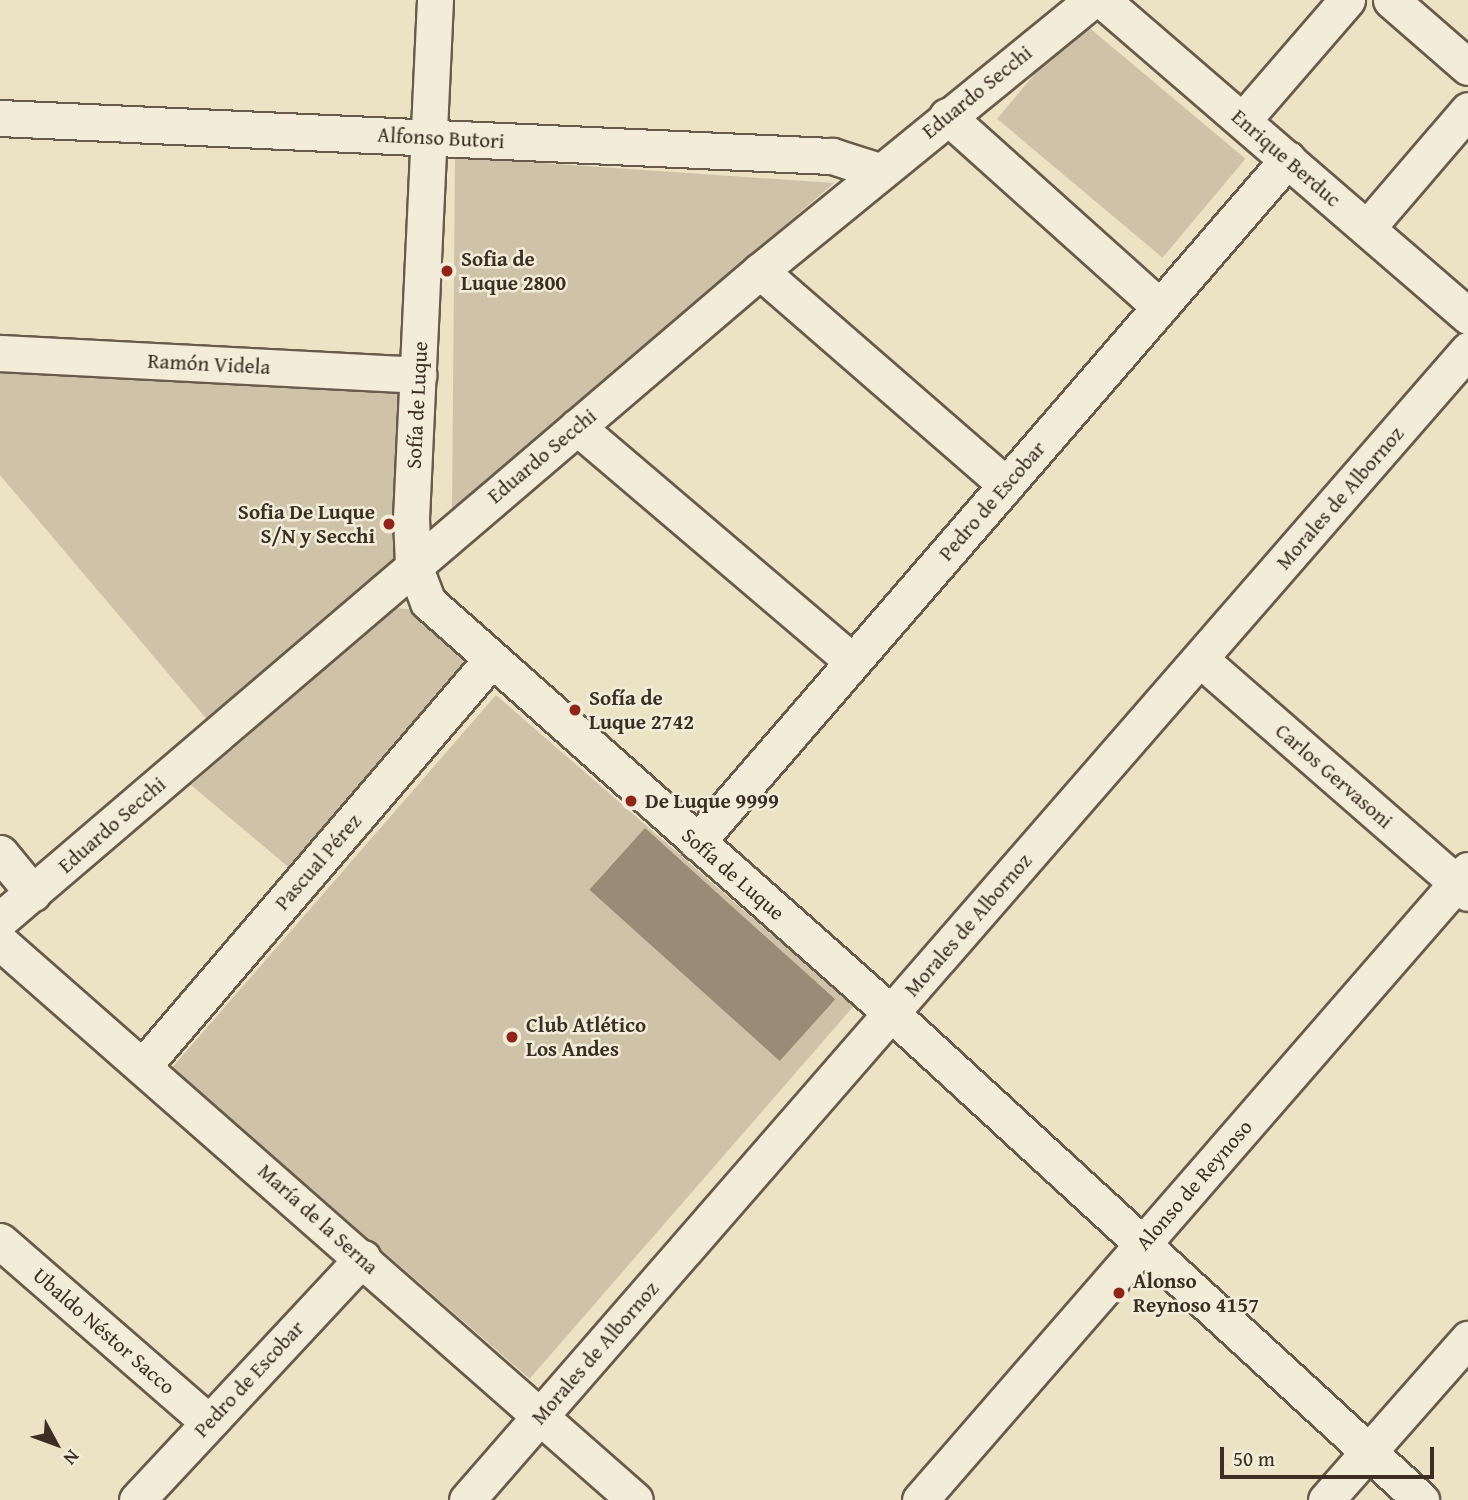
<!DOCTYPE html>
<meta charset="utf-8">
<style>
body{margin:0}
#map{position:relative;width:1468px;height:1500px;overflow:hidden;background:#ece2c4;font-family:"Gentium Book Plus",serif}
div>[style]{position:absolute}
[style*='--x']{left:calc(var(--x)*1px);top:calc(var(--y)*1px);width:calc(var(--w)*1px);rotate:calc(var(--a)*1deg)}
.green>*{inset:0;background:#cec3a9;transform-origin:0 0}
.building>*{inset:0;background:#988c77;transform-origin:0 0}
.roads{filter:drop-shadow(2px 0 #685b4b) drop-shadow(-2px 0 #685b4b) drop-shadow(0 2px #685b4b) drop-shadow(0 -2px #685b4b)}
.minor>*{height:35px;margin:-17.5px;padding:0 17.5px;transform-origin:17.5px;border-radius:17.5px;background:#f3ecd9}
.dots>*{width:19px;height:19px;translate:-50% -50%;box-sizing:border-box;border:4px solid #f3ecd9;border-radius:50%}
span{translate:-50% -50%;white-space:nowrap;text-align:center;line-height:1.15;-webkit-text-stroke:5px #f3ecd9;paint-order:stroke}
.street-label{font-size:21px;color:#3c2e23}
.poi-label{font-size:21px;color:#3c2e23;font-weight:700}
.left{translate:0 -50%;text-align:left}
.right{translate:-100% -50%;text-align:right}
.north{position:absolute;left:21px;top:1409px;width:70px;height:70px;-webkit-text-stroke:5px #f3ecd9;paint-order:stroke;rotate:131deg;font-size:19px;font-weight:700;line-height:28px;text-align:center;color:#3c2e23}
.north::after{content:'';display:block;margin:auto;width:24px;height:32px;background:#3c2e23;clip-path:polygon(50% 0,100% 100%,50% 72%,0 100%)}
.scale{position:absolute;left:1220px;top:1447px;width:214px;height:32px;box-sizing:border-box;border:4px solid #3c2e23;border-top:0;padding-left:9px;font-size:21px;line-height:24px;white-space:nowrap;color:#3c2e23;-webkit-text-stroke:5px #f3ecd9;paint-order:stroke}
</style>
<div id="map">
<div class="green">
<i style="left:1080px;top:20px;width:216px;height:129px;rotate:40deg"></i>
<i style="clip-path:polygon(455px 157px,834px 183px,452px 513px)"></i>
<i style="clip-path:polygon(0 365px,410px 386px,399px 568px,216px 730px,0 475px)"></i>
<i style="clip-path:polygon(396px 608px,415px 610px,462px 655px,467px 681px,299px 876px,191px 785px)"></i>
<i style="left:496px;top:695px;width:474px;height:494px;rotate:41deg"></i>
</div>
<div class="building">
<i style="left:645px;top:828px;width:256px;height:83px;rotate:42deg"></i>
</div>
<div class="roads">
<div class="minor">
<i style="--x:435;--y:0;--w:519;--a:92.65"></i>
<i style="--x:411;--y:518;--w:45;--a:87.5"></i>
<i style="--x:413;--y:563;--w:42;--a:69"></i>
<i style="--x:428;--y:602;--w:619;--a:41.6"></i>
<i style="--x:891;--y:1013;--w:720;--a:42.58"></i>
<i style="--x:1102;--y:0;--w:484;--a:40.8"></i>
<i style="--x:1391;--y:0;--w:102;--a:41"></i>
<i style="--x:947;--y:116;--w:286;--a:41.9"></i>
<i style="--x:0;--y:118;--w:833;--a:2.62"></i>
<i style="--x:832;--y:156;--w:49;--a:17.7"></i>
<i style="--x:1243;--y:120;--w:159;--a:-49.1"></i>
<i style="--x:1367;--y:228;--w:155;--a:-49.4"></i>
<i style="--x:760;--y:271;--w:326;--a:41"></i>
<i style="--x:0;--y:353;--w:419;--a:3"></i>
<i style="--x:577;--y:427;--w:362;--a:40.4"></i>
<i style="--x:1200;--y:659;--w:356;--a:41.1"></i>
<i style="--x:697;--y:842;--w:903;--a:-49.13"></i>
<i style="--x:0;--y:853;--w:52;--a:50.5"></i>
<i style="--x:0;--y:920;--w:999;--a:-40.5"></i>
<i style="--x:760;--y:271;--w:429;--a:-39.2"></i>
<i style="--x:0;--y:942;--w:845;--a:41.31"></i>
<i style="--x:144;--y:1065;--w:533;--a:-49.41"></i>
<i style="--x:0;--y:1241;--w:276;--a:41"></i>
<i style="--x:137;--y:1500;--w:331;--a:-47"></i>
<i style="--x:467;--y:1500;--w:1525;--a:-48.96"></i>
<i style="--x:920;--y:1500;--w:835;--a:-48.98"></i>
<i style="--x:1326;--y:1500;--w:215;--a:-48.6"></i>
</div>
</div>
<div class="dots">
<i style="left:447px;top:271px;background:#8f2418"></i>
<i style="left:389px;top:524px;background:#8f2418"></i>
<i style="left:575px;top:710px;background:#8f2418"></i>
<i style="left:631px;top:801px;background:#8f2418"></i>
<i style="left:512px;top:1037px;background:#8f2418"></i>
<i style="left:1119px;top:1293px;background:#8f2418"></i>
</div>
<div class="street-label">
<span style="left:977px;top:92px;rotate:-39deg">Eduardo Secchi</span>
<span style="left:441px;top:138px;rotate:3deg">Alfonso Butori</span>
<span style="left:1286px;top:158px;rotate:41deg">Enrique Berduc</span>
<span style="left:209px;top:364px;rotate:3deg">Ramón Videla</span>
<span style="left:417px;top:405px;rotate:-87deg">Sofía de Luque</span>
<span style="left:542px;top:456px;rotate:-40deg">Eduardo Secchi</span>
<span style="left:1340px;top:498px;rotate:-49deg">Morales de Albornoz</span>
<span style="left:992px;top:501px;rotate:-49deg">Pedro de Escobar</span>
<span style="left:1334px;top:776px;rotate:41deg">Carlos Gervasoni</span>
<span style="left:112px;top:825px;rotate:-41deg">Eduardo Secchi</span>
<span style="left:318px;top:862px;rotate:-49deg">Pascual Pérez</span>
<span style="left:733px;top:874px;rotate:41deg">Sofía de Luque</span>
<span style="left:968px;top:925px;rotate:-49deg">Morales de Albornoz</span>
<span style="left:1194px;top:1185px;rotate:-49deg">Alonso de Reynoso</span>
<span style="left:318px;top:1219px;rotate:42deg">María de la Serna</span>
<span style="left:104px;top:1331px;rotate:41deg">Ubaldo Néstor Sacco</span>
<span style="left:595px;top:1353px;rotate:-49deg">Morales de Albornoz</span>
<span style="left:249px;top:1379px;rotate:-47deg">Pedro de Escobar</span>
</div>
<div class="poi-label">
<span class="left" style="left:461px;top:271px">Sofia de<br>Luque 2800</span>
<span class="right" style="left:375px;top:524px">Sofia De Luque<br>S/N y Secchi</span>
<span class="left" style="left:589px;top:710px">Sofía de<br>Luque 2742</span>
<span class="left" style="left:645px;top:801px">De Luque 9999</span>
<span class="left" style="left:526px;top:1037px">Club Atlético<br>Los Andes</span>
<span class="left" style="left:1133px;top:1293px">Alonso<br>Reynoso 4157</span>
</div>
<div class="north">N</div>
<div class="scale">50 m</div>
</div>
